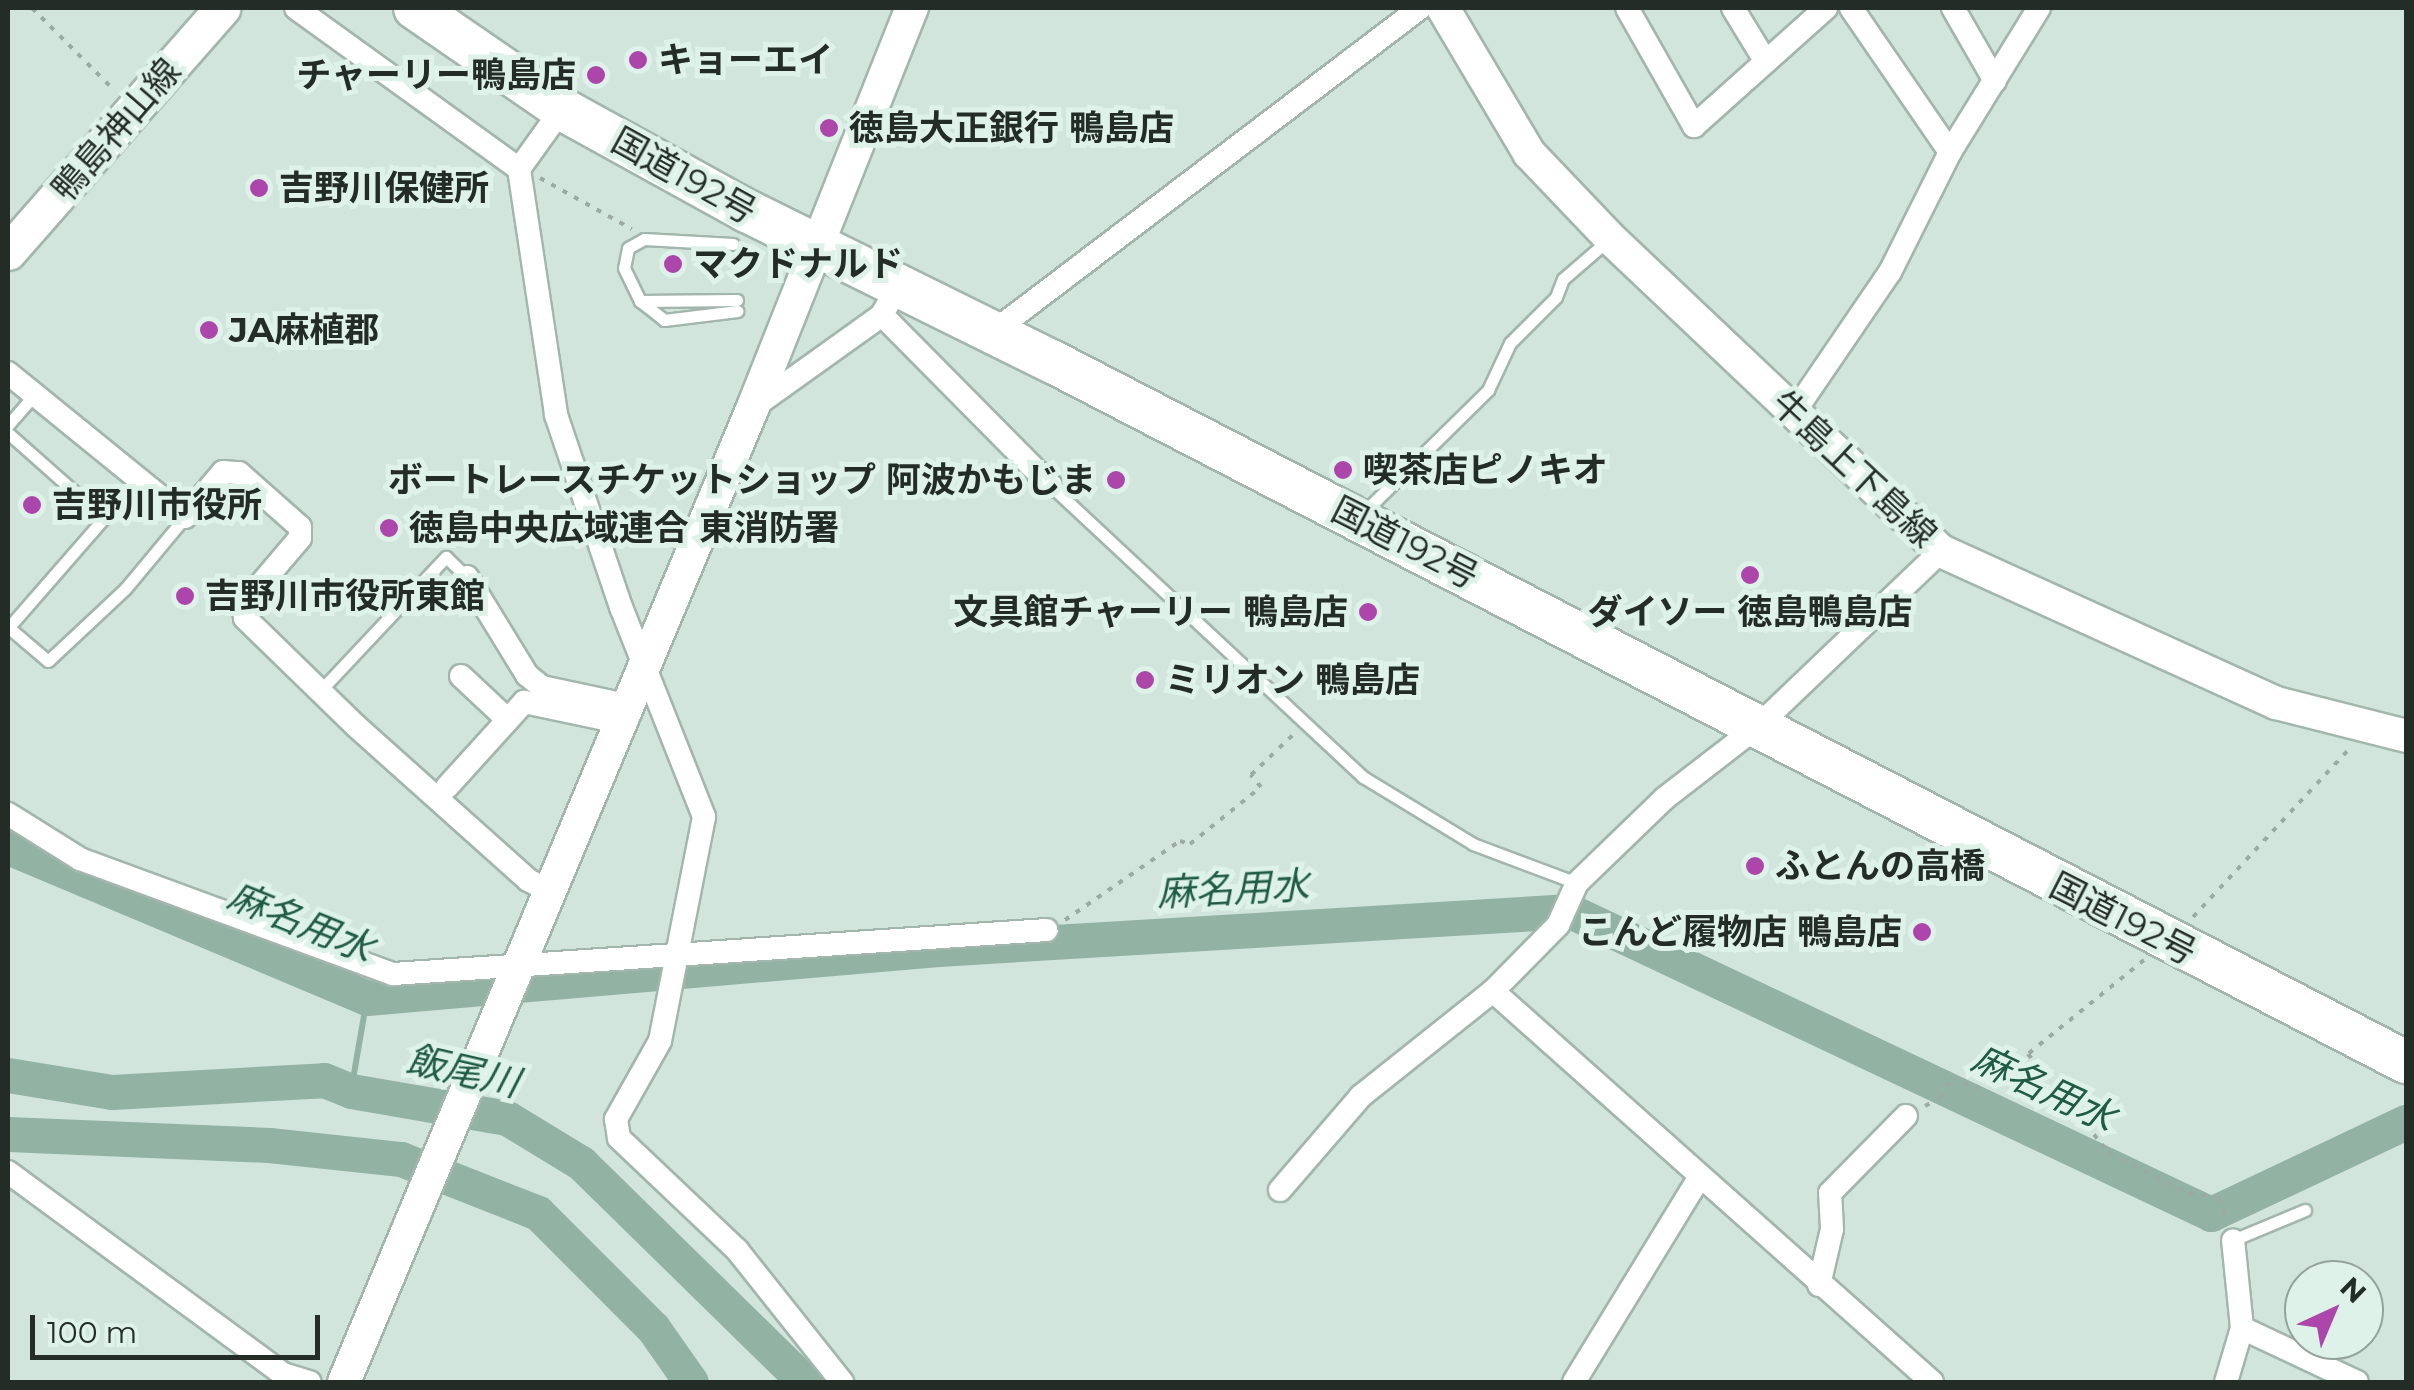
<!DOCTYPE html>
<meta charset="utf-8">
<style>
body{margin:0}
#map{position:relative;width:2414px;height:1390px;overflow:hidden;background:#d1e5dc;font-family:Montserrat,"Noto Sans JP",sans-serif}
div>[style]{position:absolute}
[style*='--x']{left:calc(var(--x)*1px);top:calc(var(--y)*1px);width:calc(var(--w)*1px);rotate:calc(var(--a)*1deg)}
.stream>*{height:6px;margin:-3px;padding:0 3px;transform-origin:3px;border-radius:3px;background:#92b2a4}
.river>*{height:35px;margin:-17.5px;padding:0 17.5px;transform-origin:17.5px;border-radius:17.5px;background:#92b2a4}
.path>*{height:4px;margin-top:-2px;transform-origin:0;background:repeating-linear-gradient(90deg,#9baba4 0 5px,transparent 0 13px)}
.roads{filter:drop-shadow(2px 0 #a3b6ae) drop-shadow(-2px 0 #a3b6ae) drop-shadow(0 2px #a3b6ae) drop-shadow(0 -2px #a3b6ae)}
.lane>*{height:11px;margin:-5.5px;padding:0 5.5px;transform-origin:5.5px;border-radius:5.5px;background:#fff}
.street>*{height:22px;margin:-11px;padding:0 11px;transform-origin:11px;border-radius:11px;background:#fff}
.secondary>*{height:32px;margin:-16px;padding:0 16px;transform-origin:16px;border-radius:16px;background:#fff}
.primary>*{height:35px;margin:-17.5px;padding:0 17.5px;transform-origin:17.5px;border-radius:17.5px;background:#fff}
.highway>*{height:42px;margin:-21px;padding:0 21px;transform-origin:21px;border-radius:21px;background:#fff}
.dots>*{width:28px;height:28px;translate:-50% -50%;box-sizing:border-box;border:5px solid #def2e9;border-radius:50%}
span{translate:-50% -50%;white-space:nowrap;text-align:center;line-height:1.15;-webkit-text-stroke:10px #def2e9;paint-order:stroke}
.poi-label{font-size:35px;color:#242c28;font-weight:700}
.left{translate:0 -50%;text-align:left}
.right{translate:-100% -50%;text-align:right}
.street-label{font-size:35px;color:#242c28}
.water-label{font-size:38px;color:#1f5b47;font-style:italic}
.frame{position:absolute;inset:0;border:10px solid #242c28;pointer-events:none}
.north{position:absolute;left:2284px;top:1260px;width:100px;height:100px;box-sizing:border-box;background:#def2e9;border:2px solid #94a39c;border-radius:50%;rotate:44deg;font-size:28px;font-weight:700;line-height:40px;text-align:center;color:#242c28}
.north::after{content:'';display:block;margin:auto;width:35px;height:45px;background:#ac46aa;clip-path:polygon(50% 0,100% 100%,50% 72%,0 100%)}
.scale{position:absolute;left:30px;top:1315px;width:290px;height:45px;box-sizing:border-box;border:5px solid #242c28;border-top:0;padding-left:12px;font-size:30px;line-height:35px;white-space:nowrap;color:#242c28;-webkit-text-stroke:8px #def2e9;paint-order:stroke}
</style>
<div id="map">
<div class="stream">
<i style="--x:351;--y:1091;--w:94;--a:-80.2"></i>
</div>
<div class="river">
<i style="--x:8;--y:847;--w:389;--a:22.8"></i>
<i style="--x:367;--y:998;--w:573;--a:-4.9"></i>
<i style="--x:938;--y:949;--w:633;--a:-3.44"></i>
<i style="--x:1570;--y:911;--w:709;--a:25.3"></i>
<i style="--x:2211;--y:1214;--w:216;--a:-25.3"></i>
<i style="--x:8;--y:1075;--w:105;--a:9.3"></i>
<i style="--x:112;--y:1092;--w:212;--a:-3.2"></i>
<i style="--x:324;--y:1080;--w:29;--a:22"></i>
<i style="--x:351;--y:1091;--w:158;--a:9.8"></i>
<i style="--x:507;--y:1118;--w:87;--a:31.3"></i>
<i style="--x:581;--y:1163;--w:313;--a:44.4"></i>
<i style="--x:8;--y:1134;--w:261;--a:2.4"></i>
<i style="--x:269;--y:1145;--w:133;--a:6.1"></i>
<i style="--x:401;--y:1159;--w:147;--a:21.5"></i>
<i style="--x:538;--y:1213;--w:163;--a:45"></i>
<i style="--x:653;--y:1328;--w:66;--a:54.9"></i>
</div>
<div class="path">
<i style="--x:32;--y:8;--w:115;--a:45"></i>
<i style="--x:540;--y:178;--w:105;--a:29"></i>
<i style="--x:2193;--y:917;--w:231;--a:-47.1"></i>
<i style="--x:1065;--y:920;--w:140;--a:-34.5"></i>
<i style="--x:1180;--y:841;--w:10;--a:17"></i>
<i style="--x:1190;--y:844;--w:91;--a:-38.8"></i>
<i style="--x:1261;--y:787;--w:16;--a:-130"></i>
<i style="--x:1251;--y:775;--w:62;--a:-43.7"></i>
<i style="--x:2144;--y:960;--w:149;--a:141"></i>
<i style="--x:2028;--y:1054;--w:128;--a:50.7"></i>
<i style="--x:2109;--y:1153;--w:89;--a:26.6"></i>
<i style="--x:2189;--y:1193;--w:30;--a:8"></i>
<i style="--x:2219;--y:1197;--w:27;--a:70"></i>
<i style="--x:1925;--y:1106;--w:17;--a:-28"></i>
<i style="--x:1940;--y:1098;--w:25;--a:-58"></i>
<i style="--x:1953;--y:1077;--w:25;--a:29"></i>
<i style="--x:1975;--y:1089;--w:64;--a:-33.4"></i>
</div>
<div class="roads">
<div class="lane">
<i style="--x:733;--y:244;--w:89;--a:-176.8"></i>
<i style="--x:644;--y:239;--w:18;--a:151"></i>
<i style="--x:628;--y:248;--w:20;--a:101"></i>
<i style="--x:624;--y:268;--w:37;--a:64"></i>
<i style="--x:640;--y:301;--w:97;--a:-0.6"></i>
<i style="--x:640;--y:301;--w:31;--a:38"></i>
<i style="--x:664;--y:320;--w:74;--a:-7"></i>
<i style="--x:8;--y:425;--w:40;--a:-49"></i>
<i style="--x:8;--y:433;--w:128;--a:41.5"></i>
<i style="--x:104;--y:518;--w:146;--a:131.1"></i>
<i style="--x:1051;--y:486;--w:427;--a:43"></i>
<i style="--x:1363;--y:777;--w:129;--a:31.3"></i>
<i style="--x:1473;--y:844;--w:111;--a:20.6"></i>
<i style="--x:1362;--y:514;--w:177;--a:-44.5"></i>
<i style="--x:1488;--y:390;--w:52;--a:-64.9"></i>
<i style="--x:1510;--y:343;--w:65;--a:-45"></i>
<i style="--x:1556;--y:297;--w:19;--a:-69"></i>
<i style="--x:1563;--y:279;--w:58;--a:-40.8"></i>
<i style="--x:8;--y:627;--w:52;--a:40.4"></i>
<i style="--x:48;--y:661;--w:105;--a:-43.1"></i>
<i style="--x:125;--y:589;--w:94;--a:-50.2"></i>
<i style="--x:320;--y:691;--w:184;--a:-46.8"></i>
<i style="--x:446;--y:557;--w:29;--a:44"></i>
<i style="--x:2233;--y:1240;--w:78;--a:-22.6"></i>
</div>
<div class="street">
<i style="--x:296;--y:8;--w:275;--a:35.8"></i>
<i style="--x:1627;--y:8;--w:136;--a:60.4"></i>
<i style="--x:1694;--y:126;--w:177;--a:-41.8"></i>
<i style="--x:1733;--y:8;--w:63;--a:58.6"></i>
<i style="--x:1851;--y:8;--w:175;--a:55.5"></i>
<i style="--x:1953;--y:8;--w:84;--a:60.1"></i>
<i style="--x:562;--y:109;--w:74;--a:125.6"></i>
<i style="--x:519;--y:169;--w:249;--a:81.4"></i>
<i style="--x:556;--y:415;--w:203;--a:71.3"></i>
<i style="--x:621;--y:607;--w:226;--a:68.4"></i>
<i style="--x:704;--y:817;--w:228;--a:101.1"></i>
<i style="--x:660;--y:1041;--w:90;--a:119.4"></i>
<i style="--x:616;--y:1119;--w:19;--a:81"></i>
<i style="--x:619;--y:1138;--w:163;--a:43.5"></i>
<i style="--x:737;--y:1250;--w:169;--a:51.5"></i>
<i style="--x:899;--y:285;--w:34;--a:120"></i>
<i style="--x:882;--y:315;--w:240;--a:45.3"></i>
<i style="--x:993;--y:332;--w:536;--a:-37.19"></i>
<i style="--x:8;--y:373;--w:228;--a:39.1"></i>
<i style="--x:185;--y:517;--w:59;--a:-49.8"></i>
<i style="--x:223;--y:472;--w:16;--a:4"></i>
<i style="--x:239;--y:473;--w:81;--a:41.5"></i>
<i style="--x:300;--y:527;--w:11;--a:90"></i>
<i style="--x:300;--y:538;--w:88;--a:130.4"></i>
<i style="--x:243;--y:605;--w:13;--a:81"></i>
<i style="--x:245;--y:618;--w:155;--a:44.2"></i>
<i style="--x:356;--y:726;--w:231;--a:41.8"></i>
<i style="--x:528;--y:880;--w:25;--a:27"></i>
<i style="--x:755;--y:406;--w:156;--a:-35.6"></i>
<i style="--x:1793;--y:414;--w:172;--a:-55.7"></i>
<i style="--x:1890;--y:272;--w:134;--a:-63.4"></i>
<i style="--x:1950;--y:152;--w:169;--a:-58.3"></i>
<i style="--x:467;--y:577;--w:115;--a:58.5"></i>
<i style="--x:527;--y:675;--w:19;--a:39"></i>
<i style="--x:542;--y:687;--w:86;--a:12.1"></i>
<i style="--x:461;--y:676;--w:64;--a:43.1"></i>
<i style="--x:447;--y:787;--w:115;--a:-47.8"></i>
<i style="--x:524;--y:702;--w:97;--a:11.9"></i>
<i style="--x:8;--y:814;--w:85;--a:32"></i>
<i style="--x:80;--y:859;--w:333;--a:20.2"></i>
<i style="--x:393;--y:974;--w:655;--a:-3.85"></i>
<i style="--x:8;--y:1172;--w:341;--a:36.3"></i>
<i style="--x:283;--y:1374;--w:28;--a:17"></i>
<i style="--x:1280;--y:1190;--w:124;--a:-49.2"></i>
<i style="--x:1361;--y:1096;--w:169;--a:-38.5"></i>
<i style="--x:1819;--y:1285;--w:57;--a:-76.9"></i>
<i style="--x:1832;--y:1229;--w:36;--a:-93"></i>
<i style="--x:1830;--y:1193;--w:108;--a:-45.4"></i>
<i style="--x:2242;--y:1328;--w:127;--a:25.2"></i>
<i style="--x:1574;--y:1382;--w:239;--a:-58.5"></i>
<i style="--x:1932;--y:1382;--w:588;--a:-138.31"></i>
<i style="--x:1493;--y:991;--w:93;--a:-45.4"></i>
<i style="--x:1558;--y:925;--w:46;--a:-65.7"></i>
<i style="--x:1577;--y:883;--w:122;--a:-44"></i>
<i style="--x:1665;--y:798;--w:116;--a:-37.7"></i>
<i style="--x:1757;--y:727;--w:255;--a:-43.7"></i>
<i style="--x:2226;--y:1382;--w:56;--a:-73.5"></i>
<i style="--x:2242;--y:1328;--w:88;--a:-95.8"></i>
</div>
<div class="secondary">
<i style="--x:1443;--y:8;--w:169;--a:59.3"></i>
<i style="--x:1529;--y:153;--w:117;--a:46.4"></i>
<i style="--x:1610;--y:238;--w:456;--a:43.4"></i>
<i style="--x:1941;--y:551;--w:368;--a:24.4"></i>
<i style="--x:2276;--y:703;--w:134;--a:14.2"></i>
<i style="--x:344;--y:1382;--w:1057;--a:-67.24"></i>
<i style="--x:753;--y:407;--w:430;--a:-68.3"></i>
</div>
<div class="primary">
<i style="--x:8;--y:252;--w:325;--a:-48.7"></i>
</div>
<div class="highway">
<i style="--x:415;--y:8;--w:178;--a:34.5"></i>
<i style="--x:562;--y:109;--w:211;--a:28.9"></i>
<i style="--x:747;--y:211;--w:341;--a:26.3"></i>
<i style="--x:1053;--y:362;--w:1523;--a:27.36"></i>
</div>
</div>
<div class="dots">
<i style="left:638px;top:60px;background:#ac46aa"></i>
<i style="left:596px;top:75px;background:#ac46aa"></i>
<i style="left:829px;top:128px;background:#ac46aa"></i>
<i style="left:259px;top:188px;background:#ac46aa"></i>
<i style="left:673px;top:264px;background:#ac46aa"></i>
<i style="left:209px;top:330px;background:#ac46aa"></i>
<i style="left:1343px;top:470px;background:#ac46aa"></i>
<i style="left:1116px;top:480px;background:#ac46aa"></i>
<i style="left:32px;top:505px;background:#ac46aa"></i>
<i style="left:389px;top:528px;background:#ac46aa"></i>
<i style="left:1750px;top:575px;background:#ac46aa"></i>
<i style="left:185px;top:596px;background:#ac46aa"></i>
<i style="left:1368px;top:612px;background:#ac46aa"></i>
<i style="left:1145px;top:680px;background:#ac46aa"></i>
<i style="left:1755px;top:866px;background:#ac46aa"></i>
<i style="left:1922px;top:932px;background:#ac46aa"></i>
</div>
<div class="poi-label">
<span class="left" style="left:658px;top:60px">キョーエイ</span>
<span class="right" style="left:576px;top:75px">チャーリー鴨島店</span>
<span class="left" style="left:849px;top:128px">徳島大正銀行 鴨島店</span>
<span class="left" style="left:279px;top:188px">吉野川保健所</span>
<span class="left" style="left:693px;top:264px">マクドナルド</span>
<span class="left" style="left:229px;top:330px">JA麻植郡</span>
<span class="left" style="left:1363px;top:470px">喫茶店ピノキオ</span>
<span class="right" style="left:1096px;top:480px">ボートレースチケットショップ 阿波かもじま</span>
<span class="left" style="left:52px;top:505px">吉野川市役所</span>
<span class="left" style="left:409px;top:528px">徳島中央広域連合 東消防署</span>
<span class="left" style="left:205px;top:596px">吉野川市役所東館</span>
<span class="right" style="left:1348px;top:612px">文具館チャーリー 鴨島店</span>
<span style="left:1750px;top:612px">ダイソー 徳島鴨島店</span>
<span class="left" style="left:1165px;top:680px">ミリオン 鴨島店</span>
<span class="left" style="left:1775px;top:866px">ふとんの高橋</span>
<span class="right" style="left:1902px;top:932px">こんど履物店 鴨島店</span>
</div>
<div class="street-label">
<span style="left:116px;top:130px;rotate:-49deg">鴨島神山線</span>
<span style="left:684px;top:176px;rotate:29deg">国道192号</span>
<span style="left:1854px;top:469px;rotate:43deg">牛島上下島線</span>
<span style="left:1405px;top:543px;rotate:27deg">国道192号</span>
<span style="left:2123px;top:919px;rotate:27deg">国道192号</span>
</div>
<div class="water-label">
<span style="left:1233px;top:889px;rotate:-3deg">麻名用水</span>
<span style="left:301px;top:922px;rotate:22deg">麻名用水</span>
<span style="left:463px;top:1071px;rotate:13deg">飯尾川</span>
<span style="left:2044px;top:1088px;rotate:25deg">麻名用水</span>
</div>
<div class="frame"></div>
<div class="north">N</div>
<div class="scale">100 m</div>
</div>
